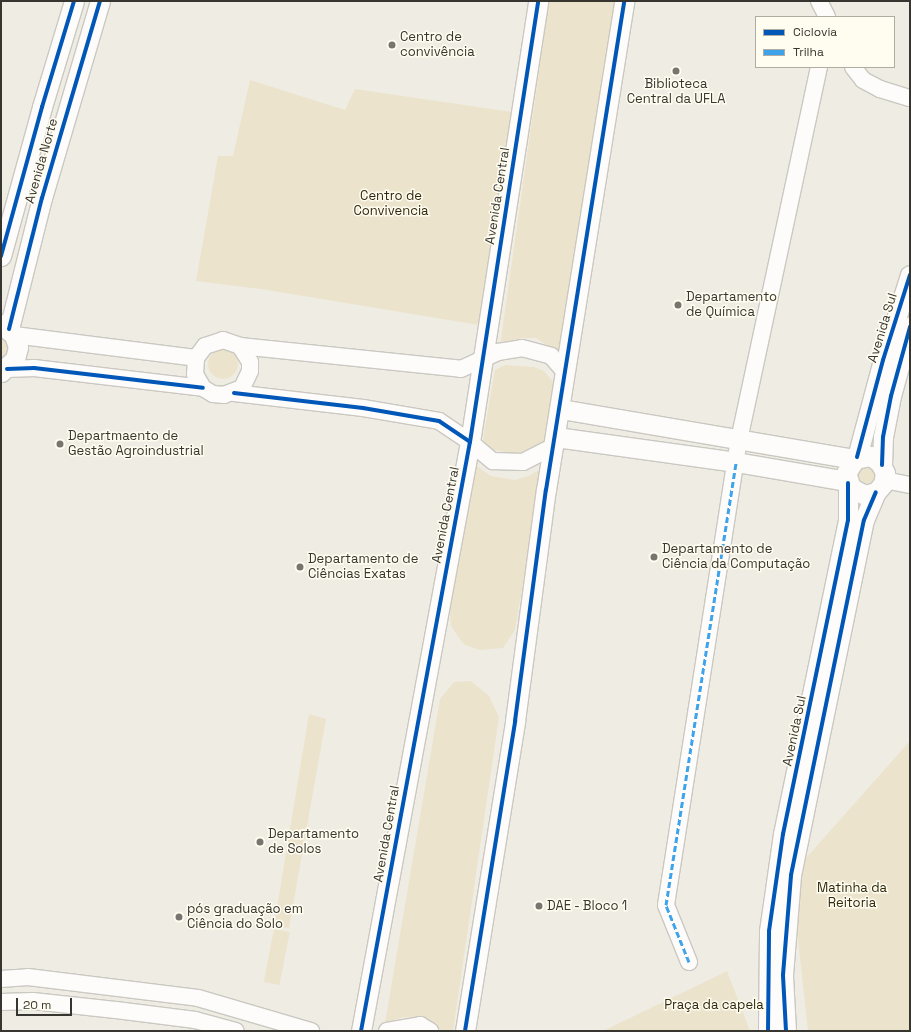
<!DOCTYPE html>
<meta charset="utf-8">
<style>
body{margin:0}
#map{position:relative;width:911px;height:1032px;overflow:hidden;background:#efece4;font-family:"Space Grotesk",sans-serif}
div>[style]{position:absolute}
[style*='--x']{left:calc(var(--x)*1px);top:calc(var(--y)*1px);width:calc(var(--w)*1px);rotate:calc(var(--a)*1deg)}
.green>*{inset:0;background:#ebe3cb;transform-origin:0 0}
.round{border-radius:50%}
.roads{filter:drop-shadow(1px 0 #cac8c1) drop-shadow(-1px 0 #cac8c1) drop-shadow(0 1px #cac8c1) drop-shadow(0 -1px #cac8c1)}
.minor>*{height:16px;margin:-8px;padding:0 8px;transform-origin:8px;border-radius:8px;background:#fdfcfb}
.tertiary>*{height:19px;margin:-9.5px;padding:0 9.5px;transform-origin:9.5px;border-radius:9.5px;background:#fdfcfb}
.quiet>*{height:3px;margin-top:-1.5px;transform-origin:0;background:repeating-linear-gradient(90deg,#3fa3eb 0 6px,transparent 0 9px)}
.cycleway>*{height:4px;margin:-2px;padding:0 2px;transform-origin:2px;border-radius:2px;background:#0057b8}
.dots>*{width:11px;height:11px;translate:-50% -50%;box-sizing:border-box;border:2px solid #fffcf0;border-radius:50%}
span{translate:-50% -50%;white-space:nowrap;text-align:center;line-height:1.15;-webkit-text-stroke:3px #fffcf0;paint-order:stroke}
.poi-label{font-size:13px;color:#373530}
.left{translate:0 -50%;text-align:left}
.street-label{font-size:13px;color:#373530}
.park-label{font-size:13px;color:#30290e}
.frame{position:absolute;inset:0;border:2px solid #373530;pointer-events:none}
.legend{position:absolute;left:755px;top:16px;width:140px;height:52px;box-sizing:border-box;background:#fffcf0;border:1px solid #afaca3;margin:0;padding:5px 7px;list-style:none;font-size:12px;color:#373530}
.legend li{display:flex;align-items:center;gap:8px;height:20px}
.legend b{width:20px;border:1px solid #afaca3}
.scale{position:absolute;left:16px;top:998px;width:56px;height:18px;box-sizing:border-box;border:2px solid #373530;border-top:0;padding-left:5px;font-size:12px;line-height:14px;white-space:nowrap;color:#373530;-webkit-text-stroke:3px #fffcf0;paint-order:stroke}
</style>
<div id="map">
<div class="green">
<i style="clip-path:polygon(549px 1px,618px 1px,559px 353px,536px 338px,521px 338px,500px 346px)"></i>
<i style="clip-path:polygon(250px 80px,345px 110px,355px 89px,512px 112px,479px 325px,261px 289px,196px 281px,218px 156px,233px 156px)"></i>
<i style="clip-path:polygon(1px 327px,12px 352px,1px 367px)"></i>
<i class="round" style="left:208px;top:349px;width:30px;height:30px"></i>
<i style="clip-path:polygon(505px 365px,534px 367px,544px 371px,554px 383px,547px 442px,516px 454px,489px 449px,483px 439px,495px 370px)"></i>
<i class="round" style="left:855px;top:464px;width:20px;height:20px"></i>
<i style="clip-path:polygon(475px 465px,491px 476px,515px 480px,529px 476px,542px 468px,515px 630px,503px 648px,480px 650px,465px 645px,459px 638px,451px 626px,450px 611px)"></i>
<i style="clip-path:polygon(471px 681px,489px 696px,499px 717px,453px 1031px,443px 1031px,424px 1019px,404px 1017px,385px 1023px,440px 699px,454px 682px)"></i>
<i style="clip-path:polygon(309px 714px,326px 719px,289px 928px,274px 926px)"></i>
<i style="clip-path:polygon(910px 741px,910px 1031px,808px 1031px,791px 875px)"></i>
<i style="left:274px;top:929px;width:16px;height:54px;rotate:11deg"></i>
<i style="clip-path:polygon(727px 971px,750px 1031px,603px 1031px,717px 976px)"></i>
</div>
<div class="roads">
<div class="minor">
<i style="--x:819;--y:1;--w:18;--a:63"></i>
<i style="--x:853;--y:67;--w:16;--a:52"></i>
<i style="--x:863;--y:80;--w:19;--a:28"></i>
<i style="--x:880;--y:89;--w:31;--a:17"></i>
<i style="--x:14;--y:335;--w:183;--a:7.2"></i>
<i style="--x:240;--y:346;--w:19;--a:58"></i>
<i style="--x:250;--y:362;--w:9;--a:90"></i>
<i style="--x:250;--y:371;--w:19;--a:115"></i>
<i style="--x:242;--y:388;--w:19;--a:159"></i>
<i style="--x:224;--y:395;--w:11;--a:-175"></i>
<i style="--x:213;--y:394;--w:12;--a:-149"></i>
<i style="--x:203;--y:388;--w:16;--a:-120"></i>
<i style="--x:195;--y:374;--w:16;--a:-86"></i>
<i style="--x:196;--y:358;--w:15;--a:-53"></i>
<i style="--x:205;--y:346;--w:19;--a:-18"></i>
<i style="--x:223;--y:340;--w:18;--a:19"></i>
<i style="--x:240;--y:346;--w:222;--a:5.9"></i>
<i style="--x:461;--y:369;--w:41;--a:-24.7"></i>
<i style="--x:498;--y:352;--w:24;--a:-9"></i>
<i style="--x:522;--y:348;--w:30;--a:15"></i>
<i style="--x:551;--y:356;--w:21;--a:49"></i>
<i style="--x:7;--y:369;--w:27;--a:-2"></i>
<i style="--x:34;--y:368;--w:170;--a:6.7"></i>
<i style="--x:234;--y:393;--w:130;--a:6.6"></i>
<i style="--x:363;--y:408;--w:77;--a:9.7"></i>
<i style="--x:439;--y:421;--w:37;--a:34"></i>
<i style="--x:470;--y:442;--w:30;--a:40"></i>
<i style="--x:493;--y:461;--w:30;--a:2"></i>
<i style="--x:523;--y:462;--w:36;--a:-27"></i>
<i style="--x:884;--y:480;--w:26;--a:11"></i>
<i style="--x:689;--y:962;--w:61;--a:-112"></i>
<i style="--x:666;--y:905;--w:471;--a:-81.1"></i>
<i style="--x:739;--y:440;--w:381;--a:-77.9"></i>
<i style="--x:1;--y:979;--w:27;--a:-4"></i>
<i style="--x:28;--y:977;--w:171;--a:7"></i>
<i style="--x:198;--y:998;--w:118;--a:16.3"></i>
<i style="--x:1;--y:1002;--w:32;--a:-2"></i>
<i style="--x:33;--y:1001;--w:83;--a:6.2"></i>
<i style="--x:116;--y:1010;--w:80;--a:7.2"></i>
<i style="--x:195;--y:1020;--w:42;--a:15"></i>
<i style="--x:387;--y:1031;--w:34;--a:-10"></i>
<i style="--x:420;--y:1025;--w:12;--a:31"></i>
</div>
<div class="tertiary">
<i style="--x:1;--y:256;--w:155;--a:-74.6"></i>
<i style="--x:42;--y:107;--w:111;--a:-73.2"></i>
<i style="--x:1;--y:324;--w:17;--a:40"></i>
<i style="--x:14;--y:335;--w:13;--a:72"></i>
<i style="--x:18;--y:347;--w:12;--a:104"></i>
<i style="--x:15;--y:359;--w:19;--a:137"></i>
<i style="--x:9;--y:329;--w:135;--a:-75.9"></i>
<i style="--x:42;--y:198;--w:205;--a:-73.6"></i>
<i style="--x:561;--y:409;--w:298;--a:9.7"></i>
<i style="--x:855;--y:459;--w:16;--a:-11"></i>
<i style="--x:871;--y:456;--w:11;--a:38"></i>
<i style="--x:880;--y:463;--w:11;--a:63"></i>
<i style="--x:885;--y:473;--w:11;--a:100"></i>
<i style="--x:883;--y:484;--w:11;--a:131"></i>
<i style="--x:876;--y:492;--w:11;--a:165"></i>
<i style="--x:865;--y:495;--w:16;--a:-153"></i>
<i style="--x:851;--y:488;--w:16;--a:-108"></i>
<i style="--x:846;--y:473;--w:17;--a:-57"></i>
<i style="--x:556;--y:437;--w:182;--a:7.9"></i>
<i style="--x:736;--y:462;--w:113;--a:9.7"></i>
<i style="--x:857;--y:457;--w:100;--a:-75"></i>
<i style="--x:883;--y:360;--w:89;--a:-72.4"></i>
<i style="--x:882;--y:465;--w:28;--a:-88"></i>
<i style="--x:883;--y:437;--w:42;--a:-79"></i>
<i style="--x:891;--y:396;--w:72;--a:-74.6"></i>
<i style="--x:361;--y:1031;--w:599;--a:-79.52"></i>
<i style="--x:470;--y:442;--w:446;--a:-81.2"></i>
<i style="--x:465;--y:1031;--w:314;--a:-80.8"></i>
<i style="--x:515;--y:721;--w:233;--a:-82.4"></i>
<i style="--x:546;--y:490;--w:495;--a:-80.9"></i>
<i style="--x:768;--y:1031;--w:100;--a:-89.4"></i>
<i style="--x:769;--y:931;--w:98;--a:-81.8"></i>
<i style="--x:783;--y:834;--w:321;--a:-78.3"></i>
<i style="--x:848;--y:520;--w:37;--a:-90"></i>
<i style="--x:786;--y:1031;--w:56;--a:-93.1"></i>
<i style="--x:783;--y:975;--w:100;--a:-85.4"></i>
<i style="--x:791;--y:875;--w:362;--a:-78.4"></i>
<i style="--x:864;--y:520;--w:30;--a:-67"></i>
</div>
</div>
<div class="quiet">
<i style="--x:689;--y:962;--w:61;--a:-112"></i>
<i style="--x:666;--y:905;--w:448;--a:-81"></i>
</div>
<div class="cycleway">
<i style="--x:1;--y:256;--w:155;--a:-74.6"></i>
<i style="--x:42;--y:107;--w:111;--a:-73.2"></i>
<i style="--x:9;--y:329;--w:135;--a:-75.9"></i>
<i style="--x:42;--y:198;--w:205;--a:-73.6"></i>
<i style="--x:7;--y:369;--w:27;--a:-2"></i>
<i style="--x:34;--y:368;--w:170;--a:6.7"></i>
<i style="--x:234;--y:393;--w:130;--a:6.6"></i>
<i style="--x:363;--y:408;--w:77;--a:9.7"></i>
<i style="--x:439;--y:421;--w:37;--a:34"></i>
<i style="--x:857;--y:457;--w:100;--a:-75"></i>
<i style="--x:883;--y:360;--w:89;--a:-72.4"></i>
<i style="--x:882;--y:465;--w:28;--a:-88"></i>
<i style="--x:883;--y:437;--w:42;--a:-79"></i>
<i style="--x:891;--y:396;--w:72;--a:-74.6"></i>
<i style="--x:361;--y:1031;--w:599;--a:-79.52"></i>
<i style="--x:470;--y:442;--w:446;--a:-81.2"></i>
<i style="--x:465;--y:1031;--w:314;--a:-80.8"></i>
<i style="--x:515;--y:721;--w:233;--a:-82.4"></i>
<i style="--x:546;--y:490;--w:495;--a:-80.9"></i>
<i style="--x:768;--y:1031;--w:100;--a:-89.4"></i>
<i style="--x:769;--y:931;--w:98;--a:-81.8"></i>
<i style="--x:783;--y:834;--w:321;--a:-78.3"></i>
<i style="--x:848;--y:520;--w:37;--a:-90"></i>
<i style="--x:786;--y:1031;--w:56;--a:-93.1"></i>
<i style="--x:783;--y:975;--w:100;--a:-85.4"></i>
<i style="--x:791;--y:875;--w:362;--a:-78.4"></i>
<i style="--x:864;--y:520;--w:30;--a:-67"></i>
</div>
<div class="dots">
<i style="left:392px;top:45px;background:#77756f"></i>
<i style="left:676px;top:71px;background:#77756f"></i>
<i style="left:678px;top:305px;background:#77756f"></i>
<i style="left:60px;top:444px;background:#77756f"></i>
<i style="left:654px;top:557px;background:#77756f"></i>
<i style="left:300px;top:567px;background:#77756f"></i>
<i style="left:260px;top:842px;background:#77756f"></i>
<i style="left:539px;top:906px;background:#77756f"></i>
<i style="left:179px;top:917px;background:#77756f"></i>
</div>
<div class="poi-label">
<span class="left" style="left:400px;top:45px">Centro de<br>convivência</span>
<span style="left:676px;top:92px">Biblioteca<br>Central da UFLA</span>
<span class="left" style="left:686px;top:305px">Departamento<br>de Química</span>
<span class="left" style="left:68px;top:444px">Departmaento de<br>Gestão Agroindustrial</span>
<span class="left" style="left:662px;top:557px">Departamento de<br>Ciência da Computação</span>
<span class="left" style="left:308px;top:567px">Departamento de<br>Ciências Exatas</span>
<span class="left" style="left:268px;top:842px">Departamento<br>de Solos</span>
<span class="left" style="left:547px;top:906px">DAE - Bloco 1</span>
<span class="left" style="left:187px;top:917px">pós graduação em<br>Ciência do Solo</span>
</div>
<div class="street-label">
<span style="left:42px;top:161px;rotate:-74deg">Avenida Norte</span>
<span style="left:498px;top:196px;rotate:-81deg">Avenida Central</span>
<span style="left:883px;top:328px;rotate:-73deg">Avenida Sul</span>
<span style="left:446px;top:515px;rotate:-79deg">Avenida Central</span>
<span style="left:795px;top:731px;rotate:-78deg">Avenida Sul</span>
<span style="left:387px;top:834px;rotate:-80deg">Avenida Central</span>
</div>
<div class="park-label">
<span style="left:391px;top:204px">Centro de<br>Convivencia</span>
<span style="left:852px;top:896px">Matinha da<br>Reitoria</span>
<span style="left:714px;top:1005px">Praça da capela</span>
</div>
<div class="frame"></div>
<ul class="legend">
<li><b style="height:5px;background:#0057b8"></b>Ciclovia</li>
<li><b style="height:5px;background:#3fa3eb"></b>Trilha</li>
</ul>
<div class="scale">20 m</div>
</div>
